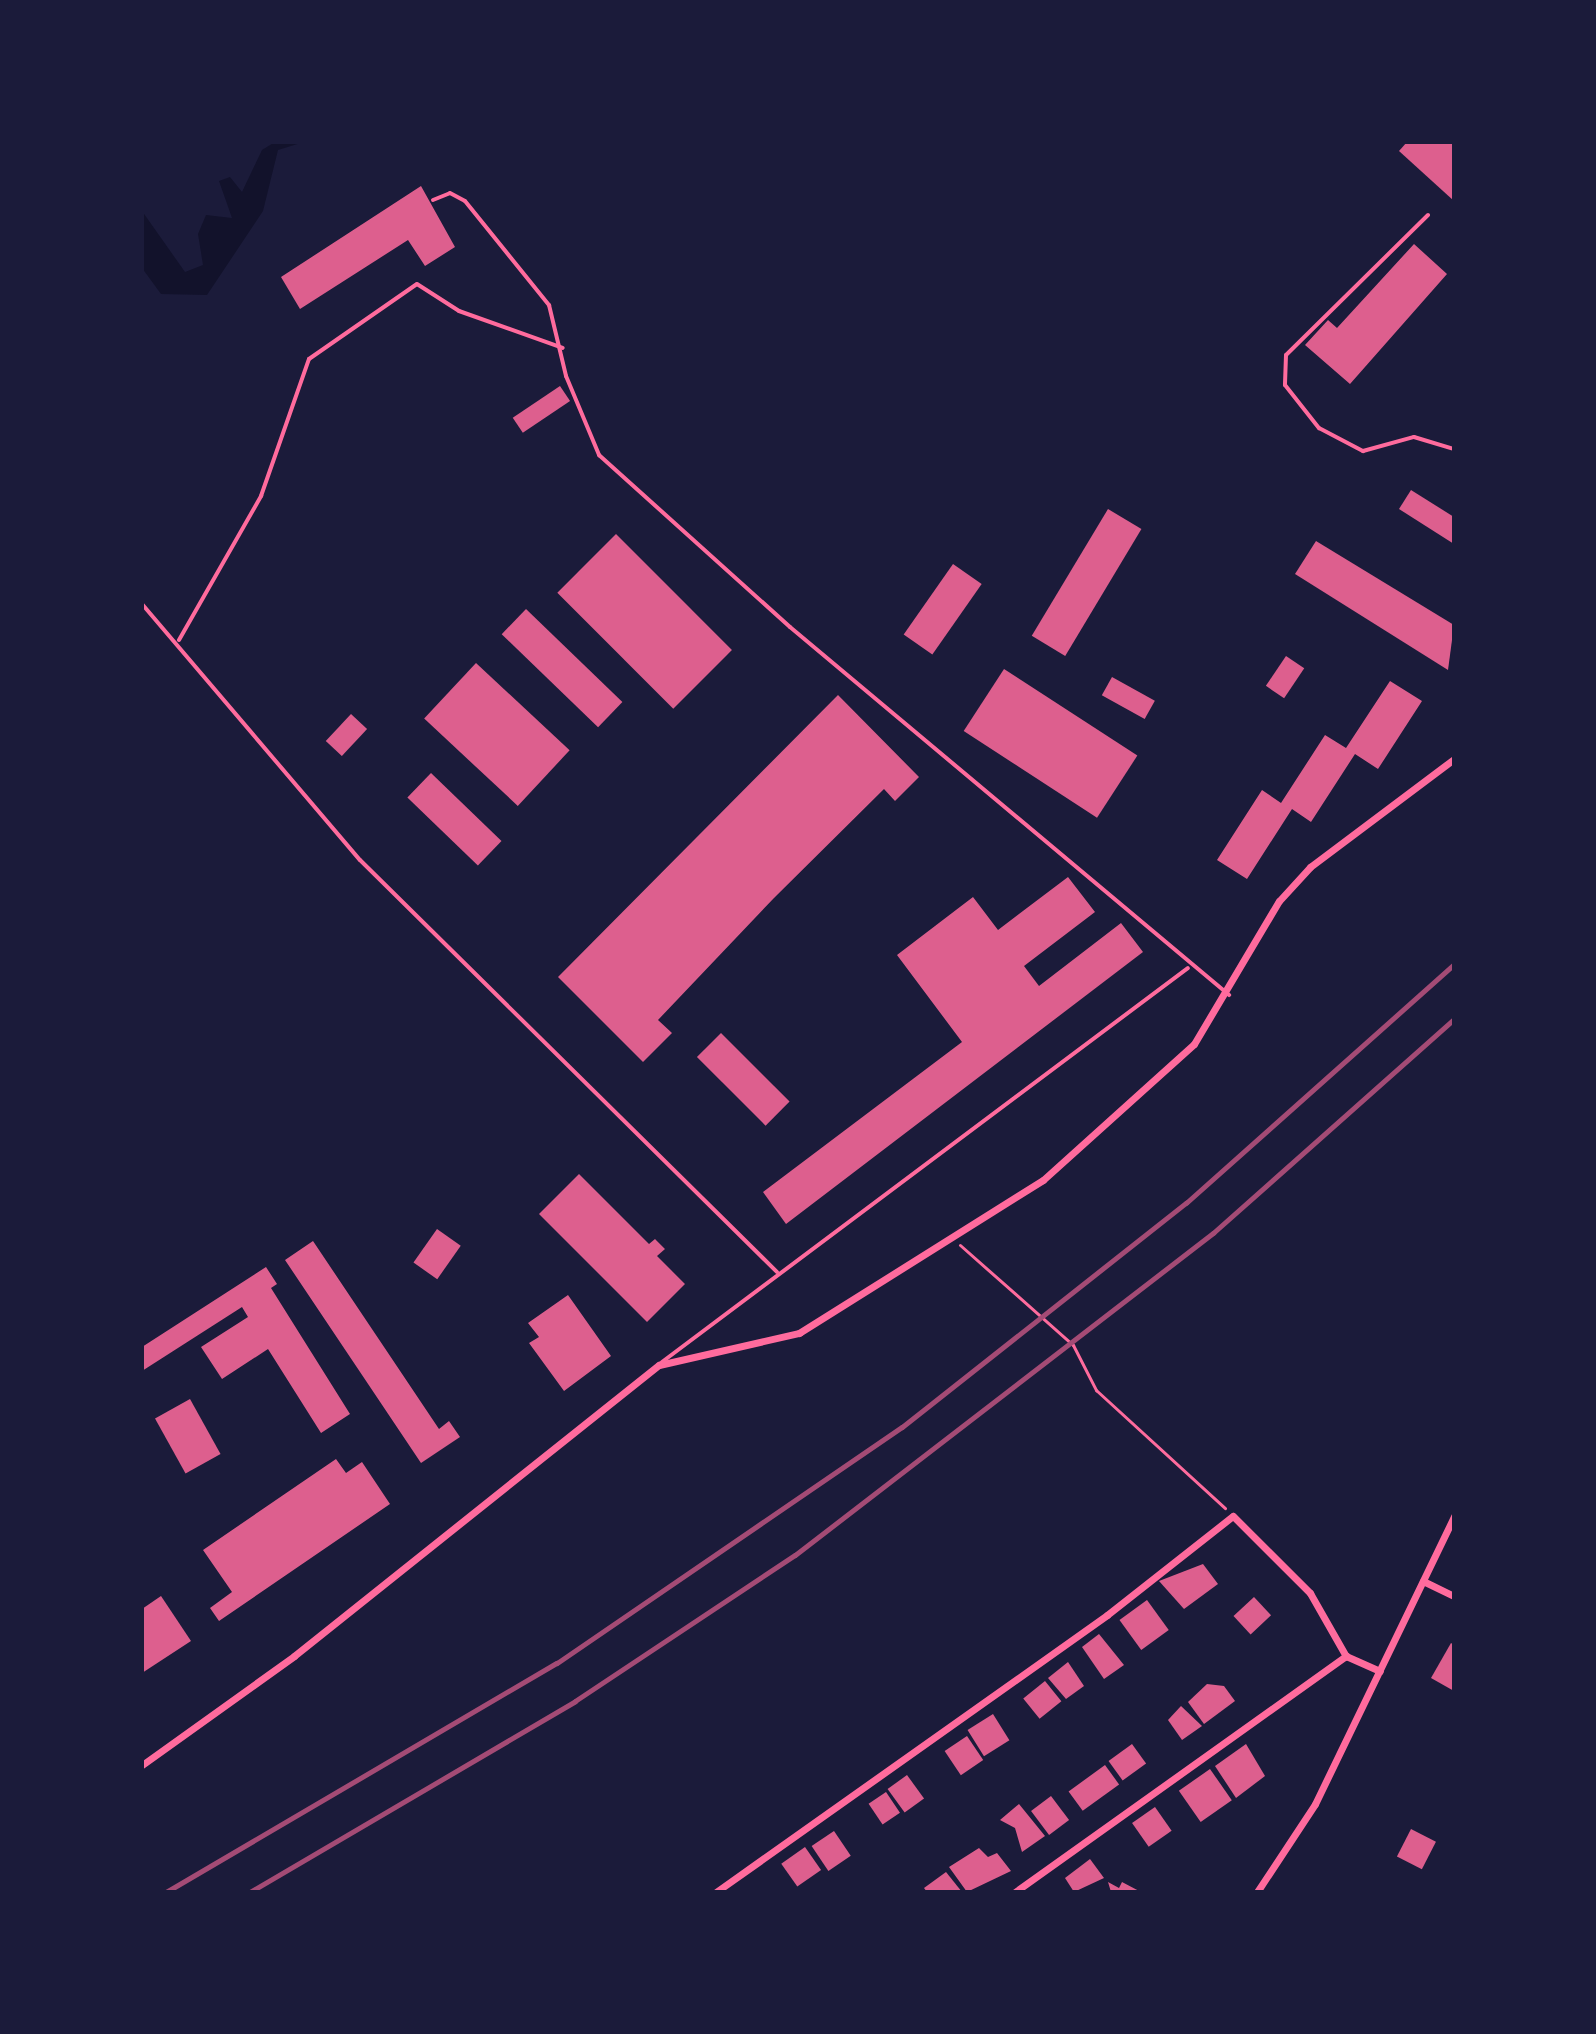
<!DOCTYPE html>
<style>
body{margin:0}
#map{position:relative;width:1596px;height:2034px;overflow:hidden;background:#1b1b3a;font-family:"PT Sans",sans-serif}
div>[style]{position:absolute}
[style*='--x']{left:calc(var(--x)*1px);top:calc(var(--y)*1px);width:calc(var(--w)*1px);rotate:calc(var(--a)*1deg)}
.water>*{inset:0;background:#12122b}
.building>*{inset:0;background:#dd5f8e;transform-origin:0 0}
.path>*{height:3px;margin:-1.5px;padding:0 1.5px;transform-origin:1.5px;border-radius:1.5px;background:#ff6b9d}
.service>*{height:4px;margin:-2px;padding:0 2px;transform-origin:2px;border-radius:2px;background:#ff6b9d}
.minor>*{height:7px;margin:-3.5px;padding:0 3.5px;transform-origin:3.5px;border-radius:3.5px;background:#ff6b9d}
.rail>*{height:5px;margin:-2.5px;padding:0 2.5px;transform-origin:2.5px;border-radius:2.5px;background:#a44b75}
span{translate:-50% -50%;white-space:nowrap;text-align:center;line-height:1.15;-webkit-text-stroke:8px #1b1b3a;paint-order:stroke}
.frame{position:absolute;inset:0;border:144px solid #1b1b3a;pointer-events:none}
</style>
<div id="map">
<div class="water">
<i style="clip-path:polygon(275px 142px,304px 142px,278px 150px,263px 211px,207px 295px,161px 294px,142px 268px,142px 211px,185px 272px,203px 265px,198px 234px,206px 215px,232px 218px,219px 181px,230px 177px,242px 192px,262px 150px)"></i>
</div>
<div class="building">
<i style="clip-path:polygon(1407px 142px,1454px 142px,1454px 201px,1399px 151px)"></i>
<i style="clip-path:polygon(421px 186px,455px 247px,425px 266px,408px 240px,300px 309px,281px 277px)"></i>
<i style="clip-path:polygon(1414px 244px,1447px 274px,1350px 384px,1305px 345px,1328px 320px,1337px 328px)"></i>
<i style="left:560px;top:386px;width:18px;height:57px;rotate:56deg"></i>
<i style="clip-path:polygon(1411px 490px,1454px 517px,1454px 544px,1399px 509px)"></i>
<i style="left:1108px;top:509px;width:39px;height:148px;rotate:31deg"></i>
<i style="left:616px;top:534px;width:164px;height:83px;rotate:45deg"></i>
<i style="clip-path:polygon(1316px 541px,1454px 625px,1448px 670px,1295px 574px)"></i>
<i style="left:953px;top:564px;width:35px;height:86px;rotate:35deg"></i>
<i style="left:526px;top:609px;width:134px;height:35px;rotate:44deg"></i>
<i style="left:1286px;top:656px;width:22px;height:36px;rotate:34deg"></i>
<i style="left:476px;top:663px;width:128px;height:76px;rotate:43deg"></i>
<i style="left:1004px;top:669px;width:159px;height:74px;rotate:33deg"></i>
<i style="left:1112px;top:677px;width:49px;height:21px;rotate:29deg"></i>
<i style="clip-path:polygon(1390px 681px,1422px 701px,1378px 769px,1355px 754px,1311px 822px,1292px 809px,1247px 879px,1217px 860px,1262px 790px,1281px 803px,1325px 735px,1346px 748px)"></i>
<i style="clip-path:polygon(838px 695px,919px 777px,895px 801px,884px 789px,774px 898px,658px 1020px,672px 1033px,643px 1062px,558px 977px)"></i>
<i style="left:351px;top:714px;width:22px;height:37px;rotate:43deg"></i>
<i style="left:431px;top:773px;width:98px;height:34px;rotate:44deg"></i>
<i style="clip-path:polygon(1068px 877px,1095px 912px,1024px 966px,1039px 986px,1121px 923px,1143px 952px,786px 1224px,763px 1192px,962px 1042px,897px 955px,973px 897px,998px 930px)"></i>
<i style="left:721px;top:1033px;width:97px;height:34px;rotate:45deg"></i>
<i style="clip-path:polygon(579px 1174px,649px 1244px,655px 1239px,665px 1249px,657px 1256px,685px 1284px,647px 1322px,539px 1214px)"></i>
<i style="left:437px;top:1229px;width:29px;height:41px;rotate:35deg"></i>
<i style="clip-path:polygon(313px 1241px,439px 1429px,449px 1421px,460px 1437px,421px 1463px,285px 1260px)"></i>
<i style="clip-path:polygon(266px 1267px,277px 1284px,271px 1288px,350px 1414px,321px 1433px,268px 1349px,222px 1379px,201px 1347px,248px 1317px,242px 1307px,142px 1371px,142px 1347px)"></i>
<i style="clip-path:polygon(568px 1295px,611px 1356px,564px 1391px,529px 1343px,539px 1337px,528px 1323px)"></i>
<i style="left:190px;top:1399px;width:63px;height:40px;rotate:61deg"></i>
<i style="clip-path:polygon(336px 1459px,346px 1473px,362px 1462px,390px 1504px,219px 1621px,210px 1608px,232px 1592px,203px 1550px)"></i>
<i style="clip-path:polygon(1203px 1564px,1218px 1584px,1184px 1609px,1159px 1581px)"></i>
<i style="clip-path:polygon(161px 1596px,191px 1641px,142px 1673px,142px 1609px)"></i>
<i style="left:1254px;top:1597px;width:25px;height:28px;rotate:47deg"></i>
<i style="left:1147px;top:1600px;width:37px;height:34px;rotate:54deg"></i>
<i style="clip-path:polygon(1099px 1634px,1124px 1665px,1104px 1679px,1082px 1647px)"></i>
<i style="clip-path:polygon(1451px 1643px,1454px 1645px,1454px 1691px,1431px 1678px)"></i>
<i style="clip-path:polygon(1068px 1662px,1084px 1686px,1066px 1699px,1048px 1678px)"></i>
<i style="left:1045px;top:1681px;width:26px;height:28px;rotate:51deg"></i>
<i style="clip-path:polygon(1207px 1684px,1224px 1686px,1235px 1701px,1204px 1724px,1188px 1702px)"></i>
<i style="clip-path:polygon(1181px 1706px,1202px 1726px,1182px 1740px,1168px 1720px)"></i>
<i style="left:993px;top:1714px;width:31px;height:30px;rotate:58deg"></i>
<i style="left:967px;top:1736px;width:29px;height:27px;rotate:56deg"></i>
<i style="left:1132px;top:1744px;width:24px;height:29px;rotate:54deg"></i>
<i style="clip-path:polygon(1246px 1744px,1265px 1776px,1236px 1798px,1215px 1766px)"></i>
<i style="left:1105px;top:1765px;width:24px;height:45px;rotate:54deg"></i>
<i style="left:1210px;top:1769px;width:38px;height:38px;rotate:55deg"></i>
<i style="left:907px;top:1775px;width:29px;height:24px;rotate:54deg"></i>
<i style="left:886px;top:1792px;width:25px;height:21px;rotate:56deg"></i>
<i style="left:1051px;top:1796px;width:30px;height:25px;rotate:53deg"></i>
<i style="clip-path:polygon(1019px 1804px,1045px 1836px,1022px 1852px,1015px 1828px,1000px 1820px)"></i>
<i style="left:1155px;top:1807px;width:29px;height:28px;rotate:55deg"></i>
<i style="left:1411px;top:1829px;width:28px;height:31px;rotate:27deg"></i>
<i style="left:834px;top:1831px;width:30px;height:27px;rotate:56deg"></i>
<i style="left:805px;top:1847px;width:28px;height:29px;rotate:55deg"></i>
<i style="clip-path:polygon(979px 1848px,988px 1857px,997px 1853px,1011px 1871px,967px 1892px,949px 1867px)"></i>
<i style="clip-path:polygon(1090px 1859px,1104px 1878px,1074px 1892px,1065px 1878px)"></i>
<i style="clip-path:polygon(946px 1872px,962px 1892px,927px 1892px,924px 1888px)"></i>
<i style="clip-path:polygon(1108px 1882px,1119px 1888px,1122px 1882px,1141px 1892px,1111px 1892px)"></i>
</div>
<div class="path">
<i style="--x:960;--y:1245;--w:151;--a:41.5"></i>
<i style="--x:1073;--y:1345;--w:51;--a:62.9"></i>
<i style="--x:1096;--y:1390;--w:175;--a:42.5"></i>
</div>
<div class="service">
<i style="--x:433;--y:200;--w:18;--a:-22"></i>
<i style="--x:450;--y:193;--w:17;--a:28"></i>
<i style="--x:465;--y:201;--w:134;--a:51.1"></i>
<i style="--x:549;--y:305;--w:73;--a:76.5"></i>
<i style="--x:566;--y:376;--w:86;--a:67.3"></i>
<i style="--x:599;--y:455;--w:257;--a:42"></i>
<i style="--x:790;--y:627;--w:573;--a:39.97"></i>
<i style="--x:1428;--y:215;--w:199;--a:135.4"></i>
<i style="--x:1286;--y:355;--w:30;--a:92"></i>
<i style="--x:1285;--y:385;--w:55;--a:51.7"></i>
<i style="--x:1319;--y:428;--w:50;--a:27.6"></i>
<i style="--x:1363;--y:451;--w:53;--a:-15.4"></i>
<i style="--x:1414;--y:437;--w:42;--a:16.7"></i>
<i style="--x:142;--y:604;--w:336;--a:49.6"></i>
<i style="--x:360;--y:860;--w:586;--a:44.65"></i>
<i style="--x:179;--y:640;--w:166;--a:-60.3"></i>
<i style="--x:261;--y:496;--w:145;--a:-70.7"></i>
<i style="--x:309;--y:359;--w:131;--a:-34.8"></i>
<i style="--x:417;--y:284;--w:50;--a:32.7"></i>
<i style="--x:459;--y:311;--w:110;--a:19.6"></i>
<i style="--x:662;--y:1362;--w:657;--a:-36.84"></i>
</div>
<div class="minor">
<i style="--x:1423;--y:1581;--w:34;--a:26"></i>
<i style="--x:142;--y:1765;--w:187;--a:-35.6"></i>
<i style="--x:294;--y:1656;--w:467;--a:-38.6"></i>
<i style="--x:659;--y:1365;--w:144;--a:-12.9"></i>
<i style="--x:799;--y:1333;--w:288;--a:-32.1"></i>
<i style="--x:1043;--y:1180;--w:203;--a:-42"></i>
<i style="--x:1194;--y:1044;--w:166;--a:-59.3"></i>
<i style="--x:1279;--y:901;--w:46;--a:-47.6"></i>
<i style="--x:1310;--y:867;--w:180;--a:-36.9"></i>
<i style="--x:716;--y:1892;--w:479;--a:-35.3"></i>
<i style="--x:1107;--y:1615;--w:160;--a:-38.2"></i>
<i style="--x:1233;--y:1516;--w:109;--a:45"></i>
<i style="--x:1310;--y:1593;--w:73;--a:60.3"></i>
<i style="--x:1015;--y:1892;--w:407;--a:-35.5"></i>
<i style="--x:1346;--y:1656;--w:37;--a:24"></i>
<i style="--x:1257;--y:1892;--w:105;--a:-56.6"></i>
<i style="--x:1315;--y:1804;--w:320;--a:-64.2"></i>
</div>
<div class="rail">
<i style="--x:166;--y:1892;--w:453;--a:-30.4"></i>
<i style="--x:557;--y:1663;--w:418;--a:-34.4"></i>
<i style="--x:902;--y:1427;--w:362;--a:-38.3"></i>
<i style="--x:1186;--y:1203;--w:359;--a:-41.7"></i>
<i style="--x:250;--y:1892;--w:377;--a:-30.4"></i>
<i style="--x:575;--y:1701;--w:264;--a:-33.6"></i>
<i style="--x:795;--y:1555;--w:528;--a:-37.61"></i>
<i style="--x:1213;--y:1233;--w:322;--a:-41.6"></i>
</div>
<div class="frame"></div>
</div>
